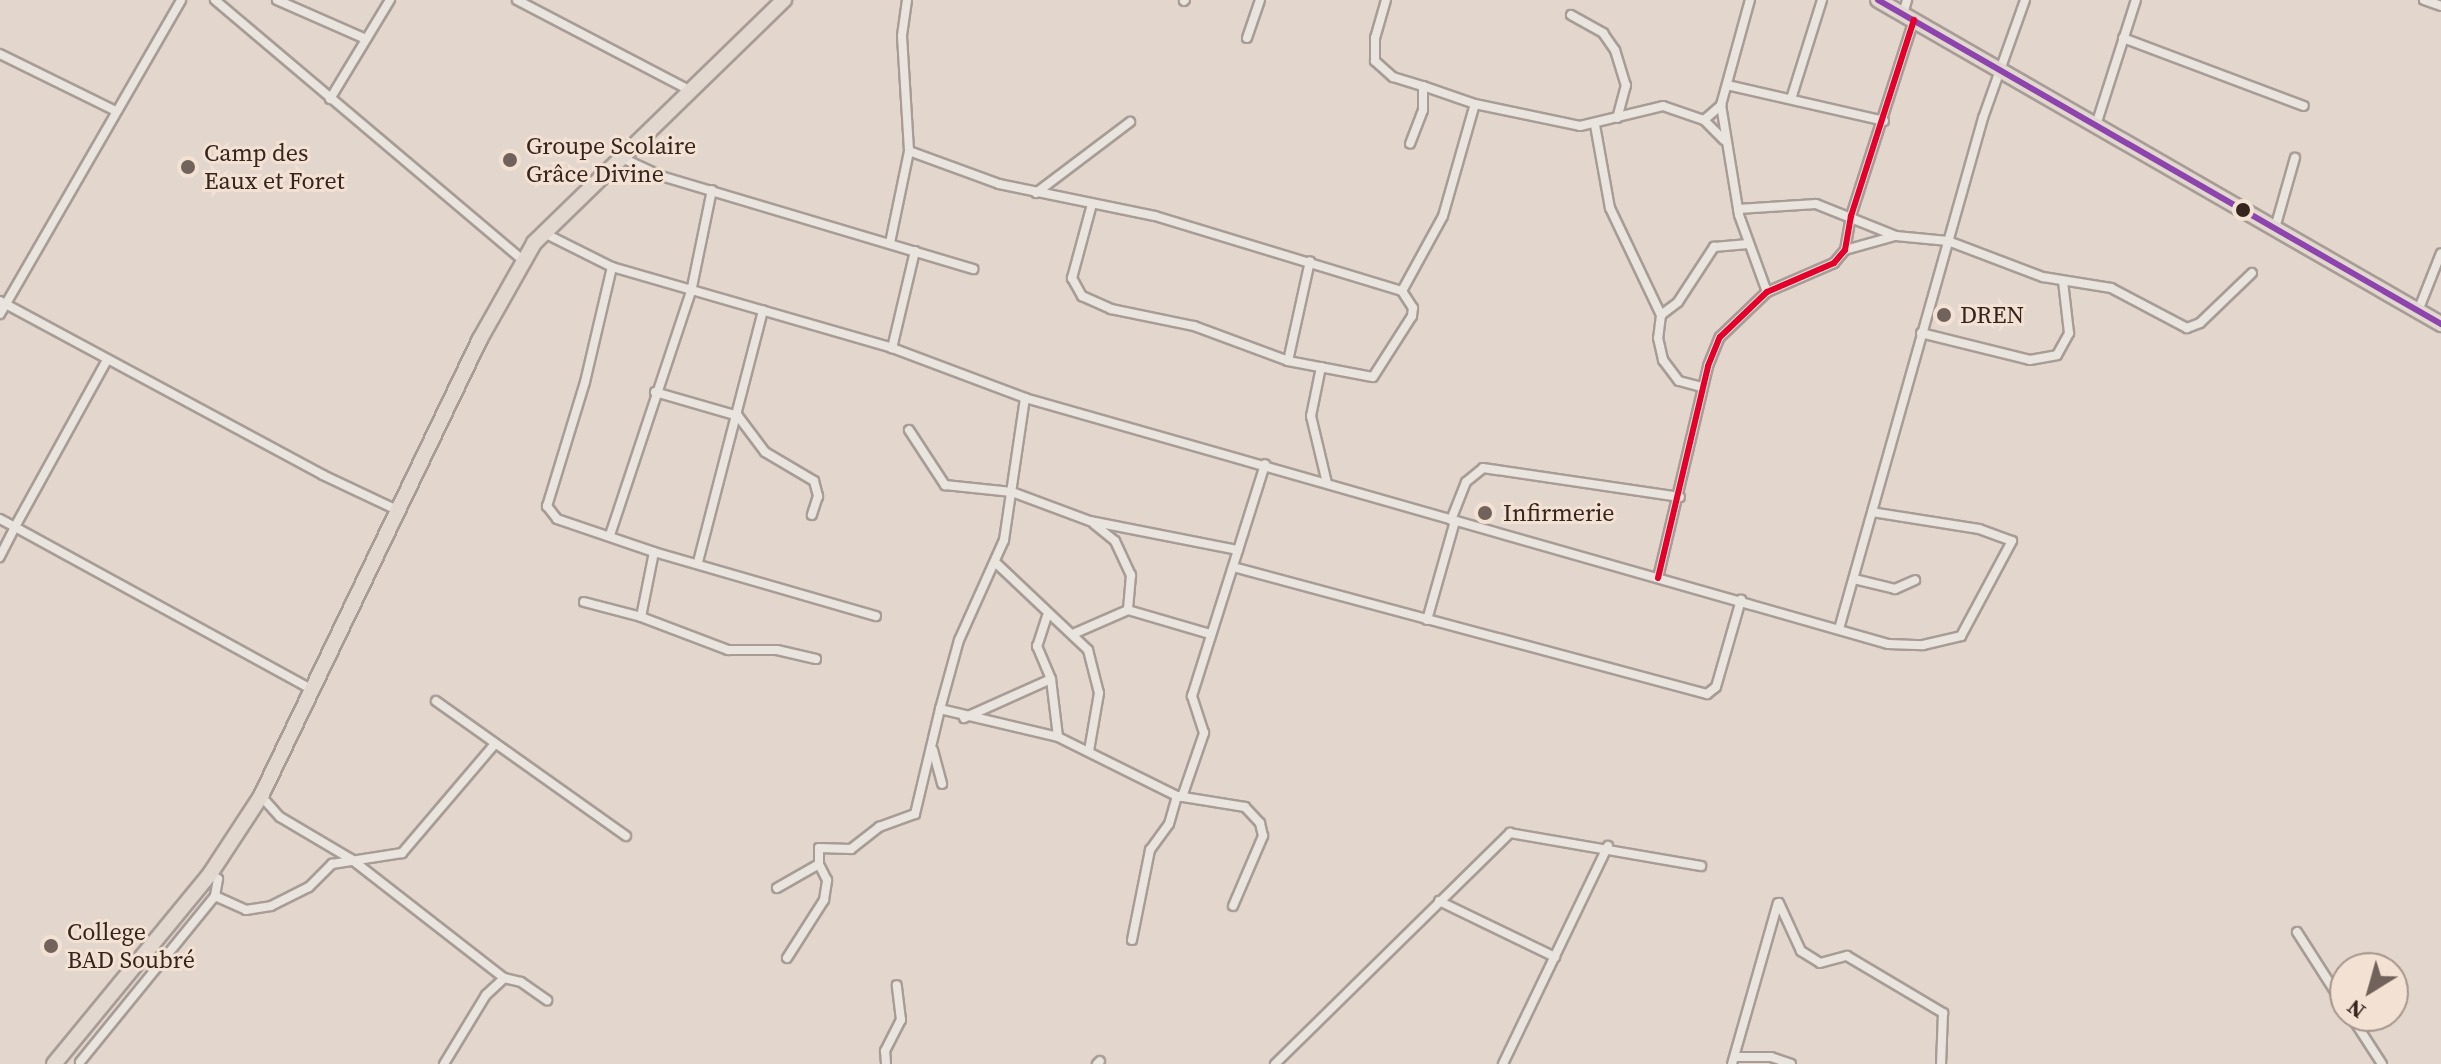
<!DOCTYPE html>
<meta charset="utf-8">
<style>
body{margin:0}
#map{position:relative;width:2441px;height:1064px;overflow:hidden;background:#e2d6cd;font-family:"Source Serif 4",serif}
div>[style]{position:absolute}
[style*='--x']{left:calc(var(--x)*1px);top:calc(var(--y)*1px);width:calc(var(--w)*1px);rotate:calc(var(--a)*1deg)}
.roads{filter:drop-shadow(2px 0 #a89c96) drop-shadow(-2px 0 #a89c96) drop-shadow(0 2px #a89c96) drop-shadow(0 -2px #a89c96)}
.minor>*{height:8px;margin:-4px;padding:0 4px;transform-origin:4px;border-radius:4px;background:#eae4de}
.primary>*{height:14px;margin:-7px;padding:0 7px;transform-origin:7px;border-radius:7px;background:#e2d8d0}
.bus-1>*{height:6px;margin:-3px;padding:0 3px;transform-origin:3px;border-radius:3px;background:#8e44ad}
.bus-2>*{height:6px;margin:-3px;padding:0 3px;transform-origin:3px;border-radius:3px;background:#e4002b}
.dots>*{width:22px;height:22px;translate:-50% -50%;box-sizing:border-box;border:4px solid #f3e2d3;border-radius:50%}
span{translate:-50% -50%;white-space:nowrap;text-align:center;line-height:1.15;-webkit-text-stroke:6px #f3e2d3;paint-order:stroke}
.poi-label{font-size:24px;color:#36241f}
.left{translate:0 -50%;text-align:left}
.north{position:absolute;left:2329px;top:952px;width:80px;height:80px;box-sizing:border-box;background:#f3e2d3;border:2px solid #a7968b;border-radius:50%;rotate:217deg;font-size:22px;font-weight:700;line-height:32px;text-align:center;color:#36241f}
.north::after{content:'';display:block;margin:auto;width:28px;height:36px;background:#72625c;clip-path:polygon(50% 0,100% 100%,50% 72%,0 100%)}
</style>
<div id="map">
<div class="roads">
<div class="minor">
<i style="--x:215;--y:0;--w:403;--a:40.2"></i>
<i style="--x:277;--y:0;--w:97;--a:23.7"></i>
<i style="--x:517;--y:0;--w:194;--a:27.6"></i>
<i style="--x:907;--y:0;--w:36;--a:98"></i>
<i style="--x:902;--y:36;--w:115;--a:86.5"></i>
<i style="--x:909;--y:151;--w:96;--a:20.1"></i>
<i style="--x:999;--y:184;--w:159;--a:11.6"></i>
<i style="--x:1155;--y:216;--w:258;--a:16.9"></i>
<i style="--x:1402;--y:291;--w:85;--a:-61.3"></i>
<i style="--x:1443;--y:216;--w:116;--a:-74.1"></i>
<i style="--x:1475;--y:104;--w:107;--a:11.8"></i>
<i style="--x:1580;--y:126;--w:85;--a:-13.5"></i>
<i style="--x:1663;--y:106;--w:43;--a:18.9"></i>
<i style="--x:1704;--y:120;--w:28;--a:45"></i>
<i style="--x:1386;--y:0;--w:40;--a:106"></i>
<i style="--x:1375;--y:38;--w:23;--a:90"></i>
<i style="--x:1375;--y:61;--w:24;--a:42"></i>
<i style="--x:1393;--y:77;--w:31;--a:17"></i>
<i style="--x:1423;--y:86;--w:24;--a:90"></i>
<i style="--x:1423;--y:110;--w:36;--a:111"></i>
<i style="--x:2424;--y:0;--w:18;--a:19"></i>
<i style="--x:1184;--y:1;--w:1;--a:-45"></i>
<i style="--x:1903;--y:14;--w:15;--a:-74"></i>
<i style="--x:1571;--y:15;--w:37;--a:29"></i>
<i style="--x:1603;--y:33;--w:21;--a:55"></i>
<i style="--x:1615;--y:50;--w:37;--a:73"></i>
<i style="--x:1626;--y:85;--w:34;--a:105"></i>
<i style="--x:1247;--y:38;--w:40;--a:-71.1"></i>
<i style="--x:2123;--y:38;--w:193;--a:20.6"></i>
<i style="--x:0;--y:54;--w:129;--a:26.2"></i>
<i style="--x:1727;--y:85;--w:161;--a:12.9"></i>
<i style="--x:1423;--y:86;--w:55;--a:19.1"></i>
<i style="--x:330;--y:99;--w:116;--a:-58.8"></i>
<i style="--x:1791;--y:99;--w:104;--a:-72.6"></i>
<i style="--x:1721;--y:105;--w:111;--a:80.7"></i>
<i style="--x:1739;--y:215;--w:82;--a:70"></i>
<i style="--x:1704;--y:120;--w:23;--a:-41"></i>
<i style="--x:1721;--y:105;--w:109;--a:-74.6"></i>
<i style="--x:1595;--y:125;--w:84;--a:79.8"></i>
<i style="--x:1610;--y:208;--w:119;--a:64.5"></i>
<i style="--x:1661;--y:315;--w:23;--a:97"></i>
<i style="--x:1658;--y:338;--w:23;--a:77"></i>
<i style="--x:1663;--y:360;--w:26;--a:53"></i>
<i style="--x:1679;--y:381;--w:24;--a:15"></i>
<i style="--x:2096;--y:125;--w:131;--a:-72.3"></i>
<i style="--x:620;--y:157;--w:45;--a:24.9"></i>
<i style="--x:661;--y:176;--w:326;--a:16.6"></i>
<i style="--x:1036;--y:193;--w:118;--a:-37.1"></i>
<i style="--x:1092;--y:204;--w:77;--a:105.1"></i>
<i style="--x:1072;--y:278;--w:21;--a:61"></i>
<i style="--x:1082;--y:296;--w:32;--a:24"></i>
<i style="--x:1111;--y:309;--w:85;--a:11.6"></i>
<i style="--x:1194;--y:326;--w:100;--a:20.4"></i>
<i style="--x:1288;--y:361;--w:86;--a:10.7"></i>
<i style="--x:1373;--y:377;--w:72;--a:-57.4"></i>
<i style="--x:1412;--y:316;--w:8;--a:-83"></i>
<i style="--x:1413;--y:308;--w:20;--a:-123"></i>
<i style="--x:1738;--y:209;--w:78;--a:-3.7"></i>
<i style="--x:1816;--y:204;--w:86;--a:21.8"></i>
<i style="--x:1896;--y:236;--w:52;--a:5.5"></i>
<i style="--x:1948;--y:241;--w:102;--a:20.8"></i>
<i style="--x:2043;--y:277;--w:69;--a:9.2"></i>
<i style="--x:2111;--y:288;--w:86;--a:27.8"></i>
<i style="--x:2187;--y:328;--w:14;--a:-21"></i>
<i style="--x:2200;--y:323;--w:72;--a:-43.9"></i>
<i style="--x:2275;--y:228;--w:73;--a:-74.1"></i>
<i style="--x:544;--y:233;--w:76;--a:26.6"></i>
<i style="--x:612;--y:267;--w:291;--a:16.1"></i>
<i style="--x:890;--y:243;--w:94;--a:-78.3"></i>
<i style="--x:1845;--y:250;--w:52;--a:-15.6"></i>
<i style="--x:915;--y:251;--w:100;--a:103.3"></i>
<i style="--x:892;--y:348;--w:142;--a:20.6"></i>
<i style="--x:1025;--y:398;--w:144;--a:98.4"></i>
<i style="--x:1004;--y:540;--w:110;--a:114.2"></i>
<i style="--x:959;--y:640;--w:72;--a:105.4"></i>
<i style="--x:940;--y:709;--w:121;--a:13.3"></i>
<i style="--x:1058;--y:737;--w:133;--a:26.4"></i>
<i style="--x:1177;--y:796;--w:69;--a:9.2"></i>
<i style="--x:1245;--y:807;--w:22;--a:47"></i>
<i style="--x:1260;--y:823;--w:13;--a:77"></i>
<i style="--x:1263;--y:836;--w:76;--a:113.2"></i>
<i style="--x:612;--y:267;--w:118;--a:103.2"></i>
<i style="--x:585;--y:382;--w:130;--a:107"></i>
<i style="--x:547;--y:506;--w:16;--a:52"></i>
<i style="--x:557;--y:519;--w:102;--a:18.8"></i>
<i style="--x:0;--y:301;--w:367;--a:28.3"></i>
<i style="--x:323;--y:475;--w:84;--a:25.3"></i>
<i style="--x:2418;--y:311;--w:62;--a:-68.4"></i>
<i style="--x:0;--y:314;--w:362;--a:-60"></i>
<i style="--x:1661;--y:315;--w:21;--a:-37"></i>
<i style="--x:1678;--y:302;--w:66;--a:-56.8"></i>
<i style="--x:1714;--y:247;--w:34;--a:-5"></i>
<i style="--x:1921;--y:333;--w:112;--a:13.9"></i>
<i style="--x:2030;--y:360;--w:27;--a:-10"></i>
<i style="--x:2057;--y:355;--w:25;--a:-61"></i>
<i style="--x:2069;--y:333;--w:52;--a:-96.6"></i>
<i style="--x:107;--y:360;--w:191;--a:118.9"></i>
<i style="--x:15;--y:527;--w:341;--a:28.7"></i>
<i style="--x:1288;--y:361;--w:102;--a:-77.6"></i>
<i style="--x:1321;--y:367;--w:50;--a:101.5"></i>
<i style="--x:1311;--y:416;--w:69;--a:76.6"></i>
<i style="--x:655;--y:392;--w:86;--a:16.1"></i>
<i style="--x:738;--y:416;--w:45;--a:53.1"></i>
<i style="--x:765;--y:452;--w:57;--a:30.6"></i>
<i style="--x:814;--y:481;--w:16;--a:75"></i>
<i style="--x:818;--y:496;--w:20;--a:108"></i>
<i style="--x:1025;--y:398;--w:897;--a:15.91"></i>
<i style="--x:1888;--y:644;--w:35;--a:2"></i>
<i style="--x:1923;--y:645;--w:39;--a:-13"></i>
<i style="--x:1961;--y:636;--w:108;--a:-61.8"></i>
<i style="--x:2012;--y:541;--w:35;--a:-160"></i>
<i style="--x:1979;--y:529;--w:108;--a:-171"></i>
<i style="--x:909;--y:430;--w:66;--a:56.8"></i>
<i style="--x:945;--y:485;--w:67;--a:6"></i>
<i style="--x:1012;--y:492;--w:83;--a:20.4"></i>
<i style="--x:1090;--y:521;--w:151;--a:11.1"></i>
<i style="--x:0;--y:519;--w:17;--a:28"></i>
<i style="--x:15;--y:527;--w:34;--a:117"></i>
<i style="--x:1451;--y:520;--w:41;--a:-68.5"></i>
<i style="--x:1466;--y:482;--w:22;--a:-39"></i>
<i style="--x:1483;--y:468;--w:199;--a:8.4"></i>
<i style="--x:1094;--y:524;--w:27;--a:39"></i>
<i style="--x:1115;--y:541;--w:38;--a:65"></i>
<i style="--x:1131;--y:575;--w:35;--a:95"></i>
<i style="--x:610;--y:535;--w:256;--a:-71.6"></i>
<i style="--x:691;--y:292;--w:104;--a:-78.4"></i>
<i style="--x:698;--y:562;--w:260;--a:-75.5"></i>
<i style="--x:995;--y:562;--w:128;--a:43.4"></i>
<i style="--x:1088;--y:650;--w:44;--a:75.7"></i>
<i style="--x:1099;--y:693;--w:59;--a:99.8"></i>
<i style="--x:1233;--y:567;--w:491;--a:15"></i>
<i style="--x:1707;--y:694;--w:11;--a:-38"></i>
<i style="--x:1716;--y:687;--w:91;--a:-74"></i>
<i style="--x:1658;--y:578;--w:218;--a:-76.7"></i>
<i style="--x:1708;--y:366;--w:31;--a:-68"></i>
<i style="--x:1720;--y:337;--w:65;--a:-43.8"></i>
<i style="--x:1767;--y:292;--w:73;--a:-23.4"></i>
<i style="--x:1834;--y:263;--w:17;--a:-50"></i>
<i style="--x:1845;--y:250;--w:35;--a:-80"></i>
<i style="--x:1851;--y:216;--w:206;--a:-72.2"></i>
<i style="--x:1854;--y:579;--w:42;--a:13.7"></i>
<i style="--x:1895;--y:589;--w:22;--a:-24"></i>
<i style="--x:584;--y:602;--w:59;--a:14.7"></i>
<i style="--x:1047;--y:616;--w:32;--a:108"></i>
<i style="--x:1037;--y:646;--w:36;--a:67"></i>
<i style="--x:1051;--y:679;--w:58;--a:83.1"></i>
<i style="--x:1427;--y:620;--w:103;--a:-74.2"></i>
<i style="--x:1839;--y:629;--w:531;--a:-74.26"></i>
<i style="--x:1983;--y:118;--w:125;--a:-70.4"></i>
<i style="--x:1073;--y:634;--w:60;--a:-23.6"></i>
<i style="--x:1128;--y:610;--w:85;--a:16.3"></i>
<i style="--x:816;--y:659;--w:40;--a:-167"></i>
<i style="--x:777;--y:650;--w:49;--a:180"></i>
<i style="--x:728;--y:650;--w:93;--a:-159.2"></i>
<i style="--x:641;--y:617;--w:66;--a:-78.7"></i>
<i style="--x:654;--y:552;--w:231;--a:16.1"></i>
<i style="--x:436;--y:701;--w:233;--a:35.4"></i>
<i style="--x:964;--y:718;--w:95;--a:-24.1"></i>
<i style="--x:933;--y:750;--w:35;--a:75"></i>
<i style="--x:261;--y:796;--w:28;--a:48"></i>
<i style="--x:280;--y:817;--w:82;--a:30.6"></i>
<i style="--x:351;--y:859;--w:194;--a:37.9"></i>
<i style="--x:1182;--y:797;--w:68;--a:-71"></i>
<i style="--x:1204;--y:733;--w:39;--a:-108"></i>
<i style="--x:1192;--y:696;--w:243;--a:-72.5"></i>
<i style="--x:777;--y:888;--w:48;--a:-29.7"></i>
<i style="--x:819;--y:864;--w:16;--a:-90"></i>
<i style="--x:819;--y:848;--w:32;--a:2"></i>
<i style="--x:851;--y:849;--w:36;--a:-38"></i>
<i style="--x:879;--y:827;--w:38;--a:-20"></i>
<i style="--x:915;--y:814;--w:108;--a:-76.6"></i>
<i style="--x:215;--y:896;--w:34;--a:24"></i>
<i style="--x:246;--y:910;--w:25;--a:-9"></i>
<i style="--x:271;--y:906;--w:42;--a:-26.6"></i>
<i style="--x:309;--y:887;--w:33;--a:-45"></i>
<i style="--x:332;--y:864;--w:71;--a:-8.9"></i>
<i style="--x:402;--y:853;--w:142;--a:-49.6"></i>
<i style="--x:1439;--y:901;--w:129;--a:25.8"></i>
<i style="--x:1779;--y:903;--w:53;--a:65.4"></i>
<i style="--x:1801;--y:951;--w:22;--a:32"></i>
<i style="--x:1820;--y:963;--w:28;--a:-15"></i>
<i style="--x:1847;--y:956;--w:112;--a:30.7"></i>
<i style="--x:1943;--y:1013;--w:51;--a:92.2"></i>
<i style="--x:2297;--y:932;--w:89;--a:57.4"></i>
<i style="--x:1132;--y:940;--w:92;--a:-78.7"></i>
<i style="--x:1150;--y:850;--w:32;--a:-54"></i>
<i style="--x:1169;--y:824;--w:29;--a:-74"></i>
<i style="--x:787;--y:958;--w:69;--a:-57.5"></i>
<i style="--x:824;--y:900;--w:20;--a:-81"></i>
<i style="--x:827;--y:880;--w:18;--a:-117"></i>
<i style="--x:2351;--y:1016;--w:57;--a:57.1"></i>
<i style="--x:1735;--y:1057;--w:36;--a:0"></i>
<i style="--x:1771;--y:1057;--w:21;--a:19"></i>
<i style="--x:80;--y:1062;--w:214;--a:-50.9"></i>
<i style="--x:215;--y:896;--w:17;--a:-80"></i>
<i style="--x:218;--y:879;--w:9;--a:-148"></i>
<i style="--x:444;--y:1064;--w:81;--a:-58.7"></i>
<i style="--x:486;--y:995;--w:25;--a:-43"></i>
<i style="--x:504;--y:978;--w:17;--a:13"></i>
<i style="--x:521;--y:982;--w:32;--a:35"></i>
<i style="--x:886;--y:1064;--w:13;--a:-94"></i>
<i style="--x:885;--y:1051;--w:35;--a:-63"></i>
<i style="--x:901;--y:1020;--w:35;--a:-97"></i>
<i style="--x:1097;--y:1064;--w:4;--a:-45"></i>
<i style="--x:1275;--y:1064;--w:330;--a:-44.5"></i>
<i style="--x:1510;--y:833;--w:194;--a:9.8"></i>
<i style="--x:1503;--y:1064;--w:242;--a:-64.3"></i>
<i style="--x:1732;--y:1064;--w:167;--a:-74.1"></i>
</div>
<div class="primary">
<i style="--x:1878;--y:0;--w:650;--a:29.92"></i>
<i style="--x:54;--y:1064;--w:246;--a:-50.6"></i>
<i style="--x:210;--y:874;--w:93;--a:-56.8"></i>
<i style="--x:261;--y:796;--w:507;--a:-64.4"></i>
<i style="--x:480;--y:339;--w:110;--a:-60.6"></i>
<i style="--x:534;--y:243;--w:349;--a:-44.2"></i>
</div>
</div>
<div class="bus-1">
<i style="--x:1878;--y:0;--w:650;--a:29.92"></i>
</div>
<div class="bus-2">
<i style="--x:1658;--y:578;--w:218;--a:-76.7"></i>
<i style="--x:1708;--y:366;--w:31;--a:-68"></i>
<i style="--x:1720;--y:337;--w:65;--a:-43.8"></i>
<i style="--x:1767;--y:292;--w:73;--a:-23.4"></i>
<i style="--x:1834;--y:263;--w:17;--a:-50"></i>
<i style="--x:1845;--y:250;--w:35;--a:-80"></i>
<i style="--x:1851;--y:216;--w:206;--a:-72.2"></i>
</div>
<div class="dots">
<i style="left:510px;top:160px;background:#72625c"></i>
<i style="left:188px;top:167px;background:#72625c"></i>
<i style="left:2243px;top:210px;background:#36241f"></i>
<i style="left:1944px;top:315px;background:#72625c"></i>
<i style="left:1485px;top:513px;background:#72625c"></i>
<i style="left:51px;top:946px;background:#72625c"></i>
</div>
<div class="poi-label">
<span class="left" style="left:526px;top:160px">Groupe Scolaire<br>Grâce Divine</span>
<span class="left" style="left:204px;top:167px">Camp des<br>Eaux et Foret</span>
<span class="left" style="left:1960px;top:315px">DREN</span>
<span class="left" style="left:1503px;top:513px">Infirmerie</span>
<span class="left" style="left:67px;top:946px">College<br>BAD Soubré</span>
</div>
<div class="north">N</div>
</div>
